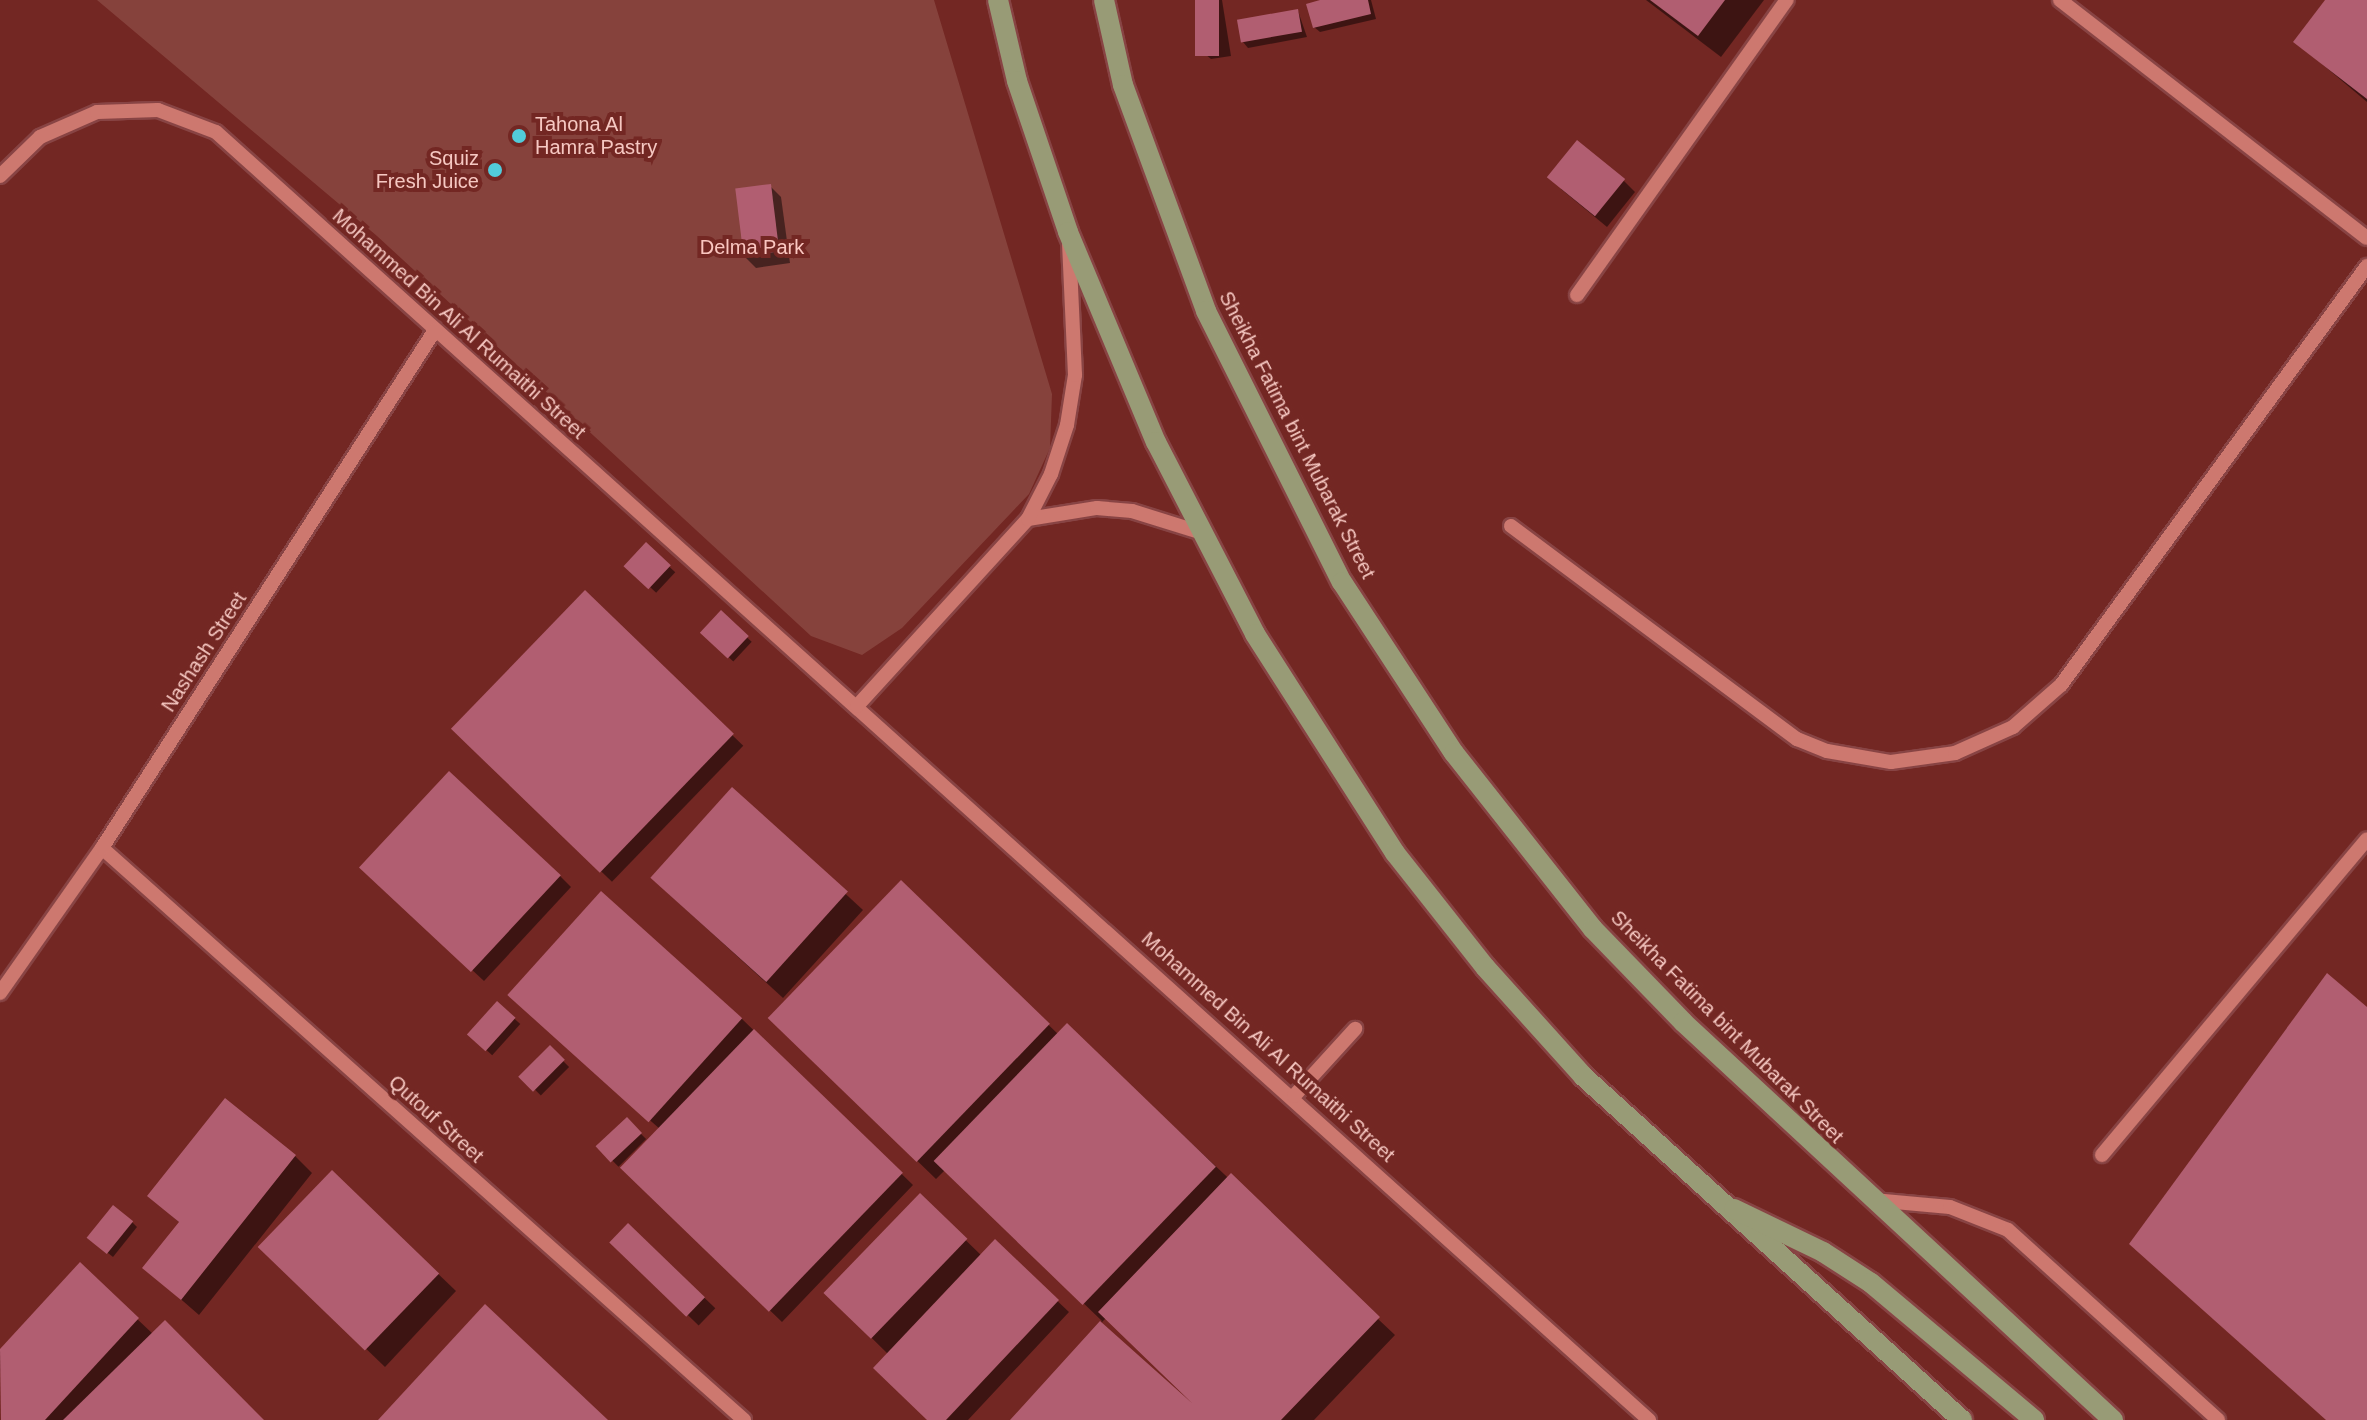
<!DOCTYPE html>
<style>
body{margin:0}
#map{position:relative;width:2367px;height:1420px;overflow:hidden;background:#732723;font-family:Arial,sans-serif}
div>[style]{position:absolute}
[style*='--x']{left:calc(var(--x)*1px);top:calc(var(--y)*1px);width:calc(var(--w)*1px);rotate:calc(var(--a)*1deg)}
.green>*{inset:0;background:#86423c}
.shadow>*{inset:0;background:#0007;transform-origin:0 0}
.building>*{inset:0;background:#b15e71;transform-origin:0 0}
.roads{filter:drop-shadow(2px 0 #844) drop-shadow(-2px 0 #844) drop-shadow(0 2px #844) drop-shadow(0 -2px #844)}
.minor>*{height:14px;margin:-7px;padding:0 7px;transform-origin:7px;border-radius:7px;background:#cd786f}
.major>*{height:20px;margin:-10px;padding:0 10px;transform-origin:10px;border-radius:10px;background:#989b76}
.dots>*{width:22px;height:22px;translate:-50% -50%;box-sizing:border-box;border:4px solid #732723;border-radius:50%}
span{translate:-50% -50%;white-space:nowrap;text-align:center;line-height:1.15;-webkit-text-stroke:8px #732723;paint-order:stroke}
.poi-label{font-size:20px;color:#f6c8c2}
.left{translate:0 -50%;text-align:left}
.right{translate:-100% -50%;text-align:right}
.park-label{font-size:20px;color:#fac6c0}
.street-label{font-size:20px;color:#f6c8c2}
</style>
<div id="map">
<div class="green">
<i style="clip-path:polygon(97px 0,934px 0,1052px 394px,1050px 448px,1029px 494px,902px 628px,862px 655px,811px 636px,377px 236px)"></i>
</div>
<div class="shadow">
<i style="clip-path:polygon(1198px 0,1222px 0,1231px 56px,1211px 59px,1205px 54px)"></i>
<i style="clip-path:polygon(1328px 0,1371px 0,1376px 19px,1320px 32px,1314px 27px)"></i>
<i style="clip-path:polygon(1646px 0,1764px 0,1721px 57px)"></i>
<i style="clip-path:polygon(2328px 0,2367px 0,2367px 102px,2296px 42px)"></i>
<i style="clip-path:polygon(1298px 11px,1307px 37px,1248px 48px,1243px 42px)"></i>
<i style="clip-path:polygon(1624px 181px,1635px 192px,1607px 227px,1561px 189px)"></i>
<i style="clip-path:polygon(770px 186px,781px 197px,790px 263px,756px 268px,745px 257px)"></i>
<i style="left:646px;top:545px;width:40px;height:28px;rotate:43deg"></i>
<i style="left:585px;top:593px;width:220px;height:189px;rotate:44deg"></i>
<i style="left:721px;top:613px;width:42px;height:27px;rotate:43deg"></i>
<i style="clip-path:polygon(732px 789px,863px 910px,783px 998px,669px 894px)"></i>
<i style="clip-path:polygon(560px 876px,571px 887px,484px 981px,374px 879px)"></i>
<i style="clip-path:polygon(902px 883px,1059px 1035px,1067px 1026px,1395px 1335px,1314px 1420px,1212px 1420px,1106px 1318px,1100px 1324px,1206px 1420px,1013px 1420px,1102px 1321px,945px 1170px,936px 1179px,789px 1037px)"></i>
<i style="clip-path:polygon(601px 894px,742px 1019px,913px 1185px,782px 1322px,623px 1169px,661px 1130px,522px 1007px)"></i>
<i style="left:498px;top:1004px;width:30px;height:42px;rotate:42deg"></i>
<i style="left:550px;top:1048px;width:27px;height:40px;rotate:45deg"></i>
<i style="left:627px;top:1120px;width:27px;height:39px;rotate:45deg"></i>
<i style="clip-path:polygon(295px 1156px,312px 1173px,199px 1315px,145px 1268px,180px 1223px,150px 1196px)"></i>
<i style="clip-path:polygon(333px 1173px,456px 1291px,385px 1367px,279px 1265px)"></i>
<i style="clip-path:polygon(920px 1196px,982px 1256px,995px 1242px,1069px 1312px,968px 1420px,929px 1420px,889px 1355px,827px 1294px)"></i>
<i style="clip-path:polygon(132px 1222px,137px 1227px,113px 1257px,94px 1242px)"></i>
<i style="left:629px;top:1225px;width:120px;height:24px;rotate:44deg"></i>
<i style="clip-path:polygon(80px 1265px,153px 1334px,261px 1420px,3px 1420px,0 1352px)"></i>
</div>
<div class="building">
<i style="left:1195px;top:0;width:24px;height:56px"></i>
<i style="clip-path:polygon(1320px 0,1368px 0,1371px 14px,1313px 28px,1306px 4px)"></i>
<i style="clip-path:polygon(1650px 0,1725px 0,1698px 36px)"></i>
<i style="clip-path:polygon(2325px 0,2367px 0,2367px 99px,2293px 42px)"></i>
<i style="left:1298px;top:9px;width:23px;height:62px;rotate:80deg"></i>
<i style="left:1577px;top:140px;width:62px;height:48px;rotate:39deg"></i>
<i style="left:771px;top:184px;width:68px;height:36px;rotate:83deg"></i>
<i style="left:646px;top:542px;width:34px;height:33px;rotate:43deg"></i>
<i style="left:585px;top:590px;width:207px;height:193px;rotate:44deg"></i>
<i style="left:721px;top:610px;width:38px;height:31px;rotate:43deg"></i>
<i style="left:449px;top:771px;width:153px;height:132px;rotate:43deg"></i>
<i style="left:732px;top:787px;width:156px;height:122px;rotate:42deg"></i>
<i style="left:901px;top:880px;width:207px;height:192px;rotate:44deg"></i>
<i style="left:601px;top:891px;width:190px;height:140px;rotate:42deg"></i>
<i style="clip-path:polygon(2327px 973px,2367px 1007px,2367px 1420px,2326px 1420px,2129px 1244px)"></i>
<i style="left:497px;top:1001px;width:25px;height:45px;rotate:42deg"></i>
<i style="left:1067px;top:1023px;width:207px;height:192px;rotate:44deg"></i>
<i style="left:754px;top:1029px;width:207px;height:193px;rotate:44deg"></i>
<i style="left:550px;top:1045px;width:21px;height:45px;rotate:45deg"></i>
<i style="clip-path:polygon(225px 1098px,296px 1155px,181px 1300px,142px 1268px,179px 1222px,147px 1196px)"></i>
<i style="left:627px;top:1117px;width:22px;height:43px;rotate:47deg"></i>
<i style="left:332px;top:1170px;width:149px;height:107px;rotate:44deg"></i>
<i style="clip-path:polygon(1231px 1173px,1380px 1317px,1281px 1420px,1010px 1420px,1100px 1321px,1193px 1404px,1098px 1312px)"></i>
<i style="left:920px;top:1193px;width:66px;height:139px;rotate:44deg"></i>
<i style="left:113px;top:1205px;width:26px;height:42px;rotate:39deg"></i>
<i style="left:628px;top:1223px;width:107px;height:27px;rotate:44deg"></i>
<i style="clip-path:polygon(995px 1239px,1059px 1300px,946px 1420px,927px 1420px,873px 1368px)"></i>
<i style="clip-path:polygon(80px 1262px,139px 1318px,45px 1420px,1px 1420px,0 1349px)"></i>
<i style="clip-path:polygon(485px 1304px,608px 1420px,378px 1420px)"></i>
<i style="clip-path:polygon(165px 1320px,264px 1420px,63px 1420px)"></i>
</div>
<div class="roads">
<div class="minor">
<i style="--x:2060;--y:0;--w:388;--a:37.8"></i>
<i style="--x:0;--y:176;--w:56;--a:-44.3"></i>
<i style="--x:40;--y:137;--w:62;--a:-23.7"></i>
<i style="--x:97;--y:112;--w:61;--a:-1.9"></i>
<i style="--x:158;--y:110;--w:62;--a:20.8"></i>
<i style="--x:216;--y:132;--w:1927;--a:41.95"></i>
<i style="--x:1577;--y:295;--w:362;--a:-54.6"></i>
<i style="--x:1028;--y:519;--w:70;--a:-9.1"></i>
<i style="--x:1097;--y:508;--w:35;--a:5"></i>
<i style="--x:1132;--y:511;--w:70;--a:17.4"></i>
<i style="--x:1511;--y:526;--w:357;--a:36.7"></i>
<i style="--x:1797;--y:739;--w:32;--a:22"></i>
<i style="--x:1827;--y:751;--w:65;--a:9.8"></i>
<i style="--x:1891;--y:762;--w:65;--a:-8"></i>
<i style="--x:1955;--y:753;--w:64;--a:-24.1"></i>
<i style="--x:2013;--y:727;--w:64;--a:-41.2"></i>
<i style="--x:2061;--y:685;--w:519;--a:-53.86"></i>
<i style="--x:857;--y:706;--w:253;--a:-47.6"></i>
<i style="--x:1028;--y:519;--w:51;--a:-62.9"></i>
<i style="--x:1051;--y:474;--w:52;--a:-71.9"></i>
<i style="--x:1067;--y:425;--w:51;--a:-80.9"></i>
<i style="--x:1075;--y:375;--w:130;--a:-92.6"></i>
<i style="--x:102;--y:848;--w:860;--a:41.7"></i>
<i style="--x:0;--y:993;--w:177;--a:-54.9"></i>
<i style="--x:102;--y:848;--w:616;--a:-57.26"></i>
<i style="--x:1294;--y:1096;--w:91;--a:-47.7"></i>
<i style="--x:2102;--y:1155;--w:412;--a:-50"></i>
<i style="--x:1873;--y:1200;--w:77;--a:5.2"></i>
<i style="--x:1950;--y:1207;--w:62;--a:21.6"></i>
<i style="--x:2008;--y:1230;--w:283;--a:42.1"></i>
</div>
<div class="major">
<i style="--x:998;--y:0;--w:83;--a:76.8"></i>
<i style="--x:1017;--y:81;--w:159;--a:71.3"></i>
<i style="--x:1068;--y:232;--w:228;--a:67.3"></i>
<i style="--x:1156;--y:442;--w:216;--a:62.7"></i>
<i style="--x:1255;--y:634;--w:260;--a:57.4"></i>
<i style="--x:1395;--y:853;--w:145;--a:51.7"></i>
<i style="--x:1485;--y:967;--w:147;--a:48"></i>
<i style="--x:1583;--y:1076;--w:512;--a:42.23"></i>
<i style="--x:1104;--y:0;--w:87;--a:77.4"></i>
<i style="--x:1123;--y:85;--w:241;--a:69.8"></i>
<i style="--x:1206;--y:311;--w:303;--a:63.4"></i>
<i style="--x:1342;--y:582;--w:204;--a:56.8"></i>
<i style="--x:1454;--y:753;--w:224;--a:51.7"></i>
<i style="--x:1593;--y:929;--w:129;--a:45.9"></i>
<i style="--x:1683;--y:1022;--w:586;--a:42.79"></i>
<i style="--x:1734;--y:1209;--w:99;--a:25.8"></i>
<i style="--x:1823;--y:1252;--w:57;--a:32.9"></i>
<i style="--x:1871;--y:1283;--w:213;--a:40"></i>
</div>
</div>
<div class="dots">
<i style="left:519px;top:136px;background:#52cbda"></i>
<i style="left:495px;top:170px;background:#52cbda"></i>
</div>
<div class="poi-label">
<span class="left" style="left:535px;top:136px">Tahona Al<br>Hamra Pastry</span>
<span class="right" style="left:479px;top:170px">Squiz<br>Fresh Juice</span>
</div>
<div class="park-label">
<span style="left:752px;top:247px">Delma Park</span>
</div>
<div class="street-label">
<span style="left:459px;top:324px;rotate:42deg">Mohammed Bin Ali Al Rumaithi Street</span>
<span style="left:1297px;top:435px;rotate:63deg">Sheikha Fatima bint Mubarak Street</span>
<span style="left:204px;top:652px;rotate:-57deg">Nashash Street</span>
<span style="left:1727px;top:1027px;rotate:45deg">Sheikha Fatima bint Mubarak Street</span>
<span style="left:1268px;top:1047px;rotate:42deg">Mohammed Bin Ali Al Rumaithi Street</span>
<span style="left:436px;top:1119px;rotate:42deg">Qutouf Street</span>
</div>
</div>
